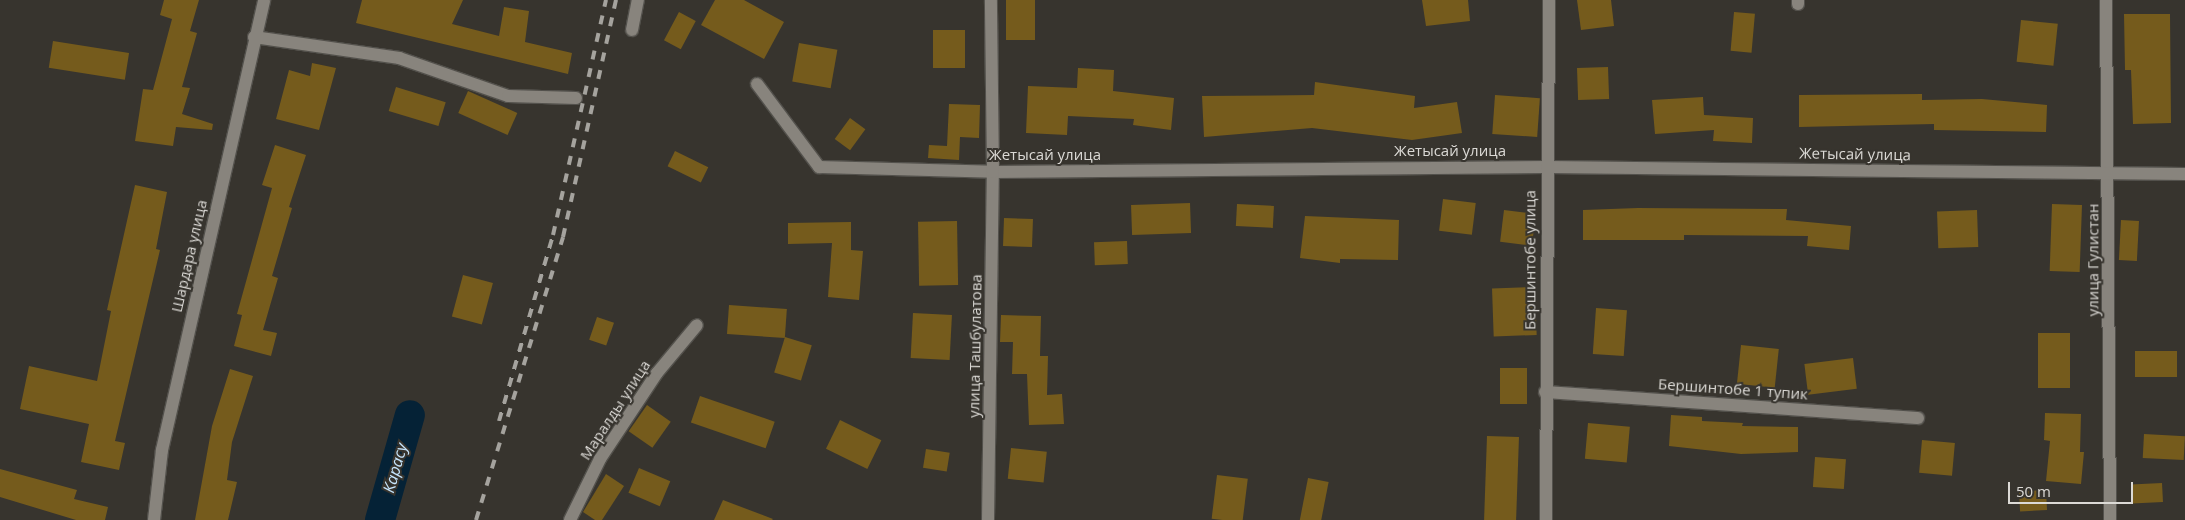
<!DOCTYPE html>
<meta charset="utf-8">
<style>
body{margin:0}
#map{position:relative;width:2185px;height:520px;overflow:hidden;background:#37342e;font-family:"Open Sans",sans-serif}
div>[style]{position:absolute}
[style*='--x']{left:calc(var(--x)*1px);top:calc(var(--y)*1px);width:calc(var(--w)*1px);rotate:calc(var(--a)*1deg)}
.river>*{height:30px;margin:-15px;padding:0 15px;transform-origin:15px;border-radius:15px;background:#052236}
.building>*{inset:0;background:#755b1c;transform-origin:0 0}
.roads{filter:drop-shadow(1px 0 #53514c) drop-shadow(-1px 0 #53514c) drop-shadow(0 1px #53514c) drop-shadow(0 -1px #53514c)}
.minor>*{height:12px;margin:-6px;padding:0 6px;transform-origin:6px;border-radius:6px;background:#88847d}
.rail>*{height:4px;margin-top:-2px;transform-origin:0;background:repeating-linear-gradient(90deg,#a5a39e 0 9px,transparent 0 18px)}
span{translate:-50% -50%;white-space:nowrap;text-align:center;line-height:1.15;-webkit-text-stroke:4px #37342e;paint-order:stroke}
.street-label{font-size:15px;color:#dcdad6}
.water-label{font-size:16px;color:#c6e5fd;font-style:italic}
.scale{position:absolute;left:2008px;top:482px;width:125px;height:22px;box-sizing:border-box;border:2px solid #dcdad6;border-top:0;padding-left:6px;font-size:15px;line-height:18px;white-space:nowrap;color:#dcdad6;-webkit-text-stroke:4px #37342e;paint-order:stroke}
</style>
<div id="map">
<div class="river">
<i style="--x:380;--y:520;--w:109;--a:-74.1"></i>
</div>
<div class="building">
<i style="clip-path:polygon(164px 0,199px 0,190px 31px,197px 33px,182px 87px,190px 88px,182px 114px,213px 124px,212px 130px,176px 127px,173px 146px,135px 141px,143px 89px,153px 90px,172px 19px,160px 15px)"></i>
<i style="clip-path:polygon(362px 0,463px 0,452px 24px,499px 36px,504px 7px,529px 11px,525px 42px,572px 53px,568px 74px,356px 23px)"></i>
<i style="clip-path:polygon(715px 0,744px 0,784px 22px,764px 59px,701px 25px)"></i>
<i style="left:1006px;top:0;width:29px;height:40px"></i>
<i style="clip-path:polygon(1422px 0,1468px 0,1470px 21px,1426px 26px)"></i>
<i style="clip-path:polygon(1577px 0,1611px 0,1614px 26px,1581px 30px)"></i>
<i style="left:679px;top:12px;width:19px;height:32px;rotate:28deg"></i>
<i style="left:1734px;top:12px;width:21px;height:39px;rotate:5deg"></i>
<i style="clip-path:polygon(2124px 14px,2170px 14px,2171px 123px,2133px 124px,2131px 70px,2125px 70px)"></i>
<i style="left:2021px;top:20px;width:37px;height:42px;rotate:6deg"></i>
<i style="left:933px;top:30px;width:32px;height:38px"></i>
<i style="left:53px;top:41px;width:77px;height:27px;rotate:9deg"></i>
<i style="left:799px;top:43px;width:39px;height:39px;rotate:10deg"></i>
<i style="clip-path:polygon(312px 63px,336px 68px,319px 130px,276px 119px,289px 70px,310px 76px)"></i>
<i style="left:1608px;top:67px;width:32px;height:31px;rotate:88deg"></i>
<i style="clip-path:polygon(1078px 68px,1114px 70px,1113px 91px,1174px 98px,1171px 130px,1133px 125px,1134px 119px,1068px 116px,1067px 135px,1026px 133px,1028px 86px,1077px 88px)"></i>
<i style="clip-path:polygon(1315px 82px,1415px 96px,1414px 108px,1457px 102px,1462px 133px,1412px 140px,1312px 128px,1204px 137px,1202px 96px,1314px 95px)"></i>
<i style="left:396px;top:87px;width:52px;height:25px;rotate:17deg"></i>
<i style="left:468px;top:91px;width:54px;height:24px;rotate:24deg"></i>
<i style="clip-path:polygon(1922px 94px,1922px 100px,1982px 99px,2047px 105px,2046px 132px,1934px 130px,1934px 124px,1799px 127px,1799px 95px)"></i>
<i style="left:1495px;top:95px;width:45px;height:39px;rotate:4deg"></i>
<i style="clip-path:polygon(1703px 97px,1704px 115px,1753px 118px,1752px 143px,1713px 141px,1714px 130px,1655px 134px,1652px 100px)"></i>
<i style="clip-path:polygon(949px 104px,980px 105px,979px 138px,960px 137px,959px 160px,928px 158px,929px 145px,947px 146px)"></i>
<i style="left:850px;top:118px;width:19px;height:26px;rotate:36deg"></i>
<i style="clip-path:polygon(275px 145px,306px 155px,289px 207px,292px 208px,272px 276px,278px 278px,263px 330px,277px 333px,271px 356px,234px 346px,242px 315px,237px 314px,272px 188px,262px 185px)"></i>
<i style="left:675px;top:151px;width:37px;height:17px;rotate:26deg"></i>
<i style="clip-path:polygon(135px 185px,167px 192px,156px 249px,160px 250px,115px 441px,125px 443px,119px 470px,81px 462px,89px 424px,20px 409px,29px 366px,97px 381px,111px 311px,107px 310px)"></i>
<i style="left:1443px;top:199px;width:33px;height:32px;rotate:7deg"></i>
<i style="left:1190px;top:203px;width:30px;height:59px;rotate:88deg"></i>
<i style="left:1237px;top:204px;width:37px;height:22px;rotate:3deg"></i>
<i style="left:2052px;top:204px;width:30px;height:67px;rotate:2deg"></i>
<i style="clip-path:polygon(1638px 208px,1787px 209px,1786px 220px,1851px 226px,1849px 250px,1807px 246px,1808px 236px,1684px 235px,1684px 240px,1583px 240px,1583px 210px)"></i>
<i style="left:1504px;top:210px;width:32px;height:32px;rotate:7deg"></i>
<i style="left:1977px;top:210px;width:37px;height:40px;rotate:88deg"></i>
<i style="clip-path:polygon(1305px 216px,1399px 220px,1398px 260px,1340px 259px,1340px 263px,1300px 258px)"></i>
<i style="left:1004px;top:218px;width:29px;height:28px;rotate:2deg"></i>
<i style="left:2121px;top:220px;width:18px;height:40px;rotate:3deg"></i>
<i style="left:957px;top:221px;width:64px;height:39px;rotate:89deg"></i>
<i style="clip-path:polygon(851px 222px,851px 250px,863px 251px,859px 300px,828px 297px,832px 243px,788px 244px,788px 223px)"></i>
<i style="left:1127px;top:241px;width:23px;height:33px;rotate:88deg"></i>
<i style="left:463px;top:275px;width:31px;height:43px;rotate:15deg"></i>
<i style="left:1535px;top:287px;width:48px;height:43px;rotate:88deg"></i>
<i style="left:729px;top:305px;width:58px;height:29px;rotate:4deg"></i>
<i style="left:1596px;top:308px;width:31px;height:46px;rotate:4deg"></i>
<i style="left:913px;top:313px;width:39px;height:45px;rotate:3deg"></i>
<i style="clip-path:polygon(1001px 315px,1041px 316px,1040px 356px,1048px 356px,1047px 395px,1062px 394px,1064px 424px,1029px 425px,1027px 374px,1012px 374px,1013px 342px,1000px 342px)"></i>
<i style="left:597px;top:317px;width:18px;height:24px;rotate:19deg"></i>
<i style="left:2038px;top:333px;width:32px;height:55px"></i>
<i style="left:785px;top:337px;width:28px;height:37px;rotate:17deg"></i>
<i style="left:1741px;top:345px;width:38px;height:39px;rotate:6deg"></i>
<i style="left:2135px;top:351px;width:42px;height:26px"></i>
<i style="left:1853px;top:358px;width:31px;height:49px;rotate:83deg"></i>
<i style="left:1500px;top:368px;width:27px;height:36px"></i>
<i style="clip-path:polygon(230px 369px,253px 376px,232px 442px,227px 480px,237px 482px,228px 520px,195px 520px,212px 426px)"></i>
<i style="left:700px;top:396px;width:79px;height:28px;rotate:19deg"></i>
<i style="left:647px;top:405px;width:29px;height:32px;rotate:35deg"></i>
<i style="clip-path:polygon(2045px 413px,2081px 414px,2080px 452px,2084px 452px,2081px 484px,2046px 481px,2050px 441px,2044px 440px)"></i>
<i style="clip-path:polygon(1671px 415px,1702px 417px,1702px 421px,1743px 423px,1742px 426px,1798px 427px,1798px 452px,1741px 454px,1669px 446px)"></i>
<i style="left:840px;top:420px;width:46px;height:32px;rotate:26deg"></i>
<i style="left:1588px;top:423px;width:42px;height:36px;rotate:5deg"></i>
<i style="left:2144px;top:434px;width:41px;height:24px;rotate:3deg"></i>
<i style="left:1487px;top:436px;width:32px;height:84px;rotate:2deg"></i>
<i style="left:1922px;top:440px;width:33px;height:33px;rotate:5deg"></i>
<i style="left:1011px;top:448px;width:36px;height:31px;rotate:6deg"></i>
<i style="left:926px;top:449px;width:24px;height:19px;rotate:9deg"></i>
<i style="left:1815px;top:457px;width:31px;height:30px;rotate:4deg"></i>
<i style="left:639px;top:468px;width:34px;height:27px;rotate:23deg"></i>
<i style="clip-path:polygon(0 469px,77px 490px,74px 499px,108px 507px,105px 520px,76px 520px,0 497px)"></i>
<i style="clip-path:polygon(606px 474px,624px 486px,602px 520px,595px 520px,583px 512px)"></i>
<i style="left:1217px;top:475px;width:31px;height:44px;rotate:7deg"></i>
<i style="left:1308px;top:478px;width:21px;height:43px;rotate:11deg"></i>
<i style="left:2162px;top:483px;width:19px;height:31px;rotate:87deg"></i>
<i style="left:2046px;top:490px;width:20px;height:27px;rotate:87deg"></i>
<i style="clip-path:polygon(723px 500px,773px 519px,772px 520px,714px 520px)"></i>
</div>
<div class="roads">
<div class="minor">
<i style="--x:1798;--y:0;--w:4;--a:90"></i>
<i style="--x:2106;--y:0;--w:520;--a:89.56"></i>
<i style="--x:632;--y:30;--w:31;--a:-79"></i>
<i style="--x:254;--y:37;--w:147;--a:8.2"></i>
<i style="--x:399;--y:58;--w:115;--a:19.2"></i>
<i style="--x:508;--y:96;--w:68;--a:1.7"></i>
<i style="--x:757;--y:84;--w:104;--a:53.2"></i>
<i style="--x:819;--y:167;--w:174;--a:1.6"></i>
<i style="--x:993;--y:172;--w:554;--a:-0.52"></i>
<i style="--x:1547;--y:167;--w:638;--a:0.63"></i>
<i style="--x:1545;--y:392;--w:374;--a:4"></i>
<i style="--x:154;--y:520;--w:70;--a:-83.5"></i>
<i style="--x:162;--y:450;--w:461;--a:-77.2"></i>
<i style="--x:570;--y:520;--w:68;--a:-63.8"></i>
<i style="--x:600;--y:459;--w:103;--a:-56.5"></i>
<i style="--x:657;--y:373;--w:62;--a:-50.2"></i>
<i style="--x:988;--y:520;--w:348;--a:-89.2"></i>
<i style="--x:993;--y:172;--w:172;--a:-90.7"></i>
<i style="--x:1546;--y:520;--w:520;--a:-89.67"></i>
</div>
</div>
<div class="rail">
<i style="--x:499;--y:421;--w:194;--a:-73.8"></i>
<i style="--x:553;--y:235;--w:241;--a:-77.3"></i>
<i style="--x:476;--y:520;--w:296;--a:-72.9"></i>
<i style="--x:563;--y:237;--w:243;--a:-77.4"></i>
</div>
<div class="street-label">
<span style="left:1450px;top:151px">Жетысай улица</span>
<span style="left:1855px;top:154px;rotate:1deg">Жетысай улица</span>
<span style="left:1045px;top:155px">Жетысай улица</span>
<span style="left:189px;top:256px;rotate:-77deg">Шардара улица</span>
<span style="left:1530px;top:260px;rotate:-90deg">Бершинтобе улица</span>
<span style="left:2093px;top:260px;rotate:-90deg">улица Гулистан</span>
<span style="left:975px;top:346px;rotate:-89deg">улица Ташбулатова</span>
<span style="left:1733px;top:389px;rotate:4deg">Бершинтобе 1 тупик</span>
<span style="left:615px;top:410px;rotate:-57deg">Маралды улица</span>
</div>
<div class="water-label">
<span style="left:395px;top:468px;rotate:-74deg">Карасу</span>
</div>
<div class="scale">50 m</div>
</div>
